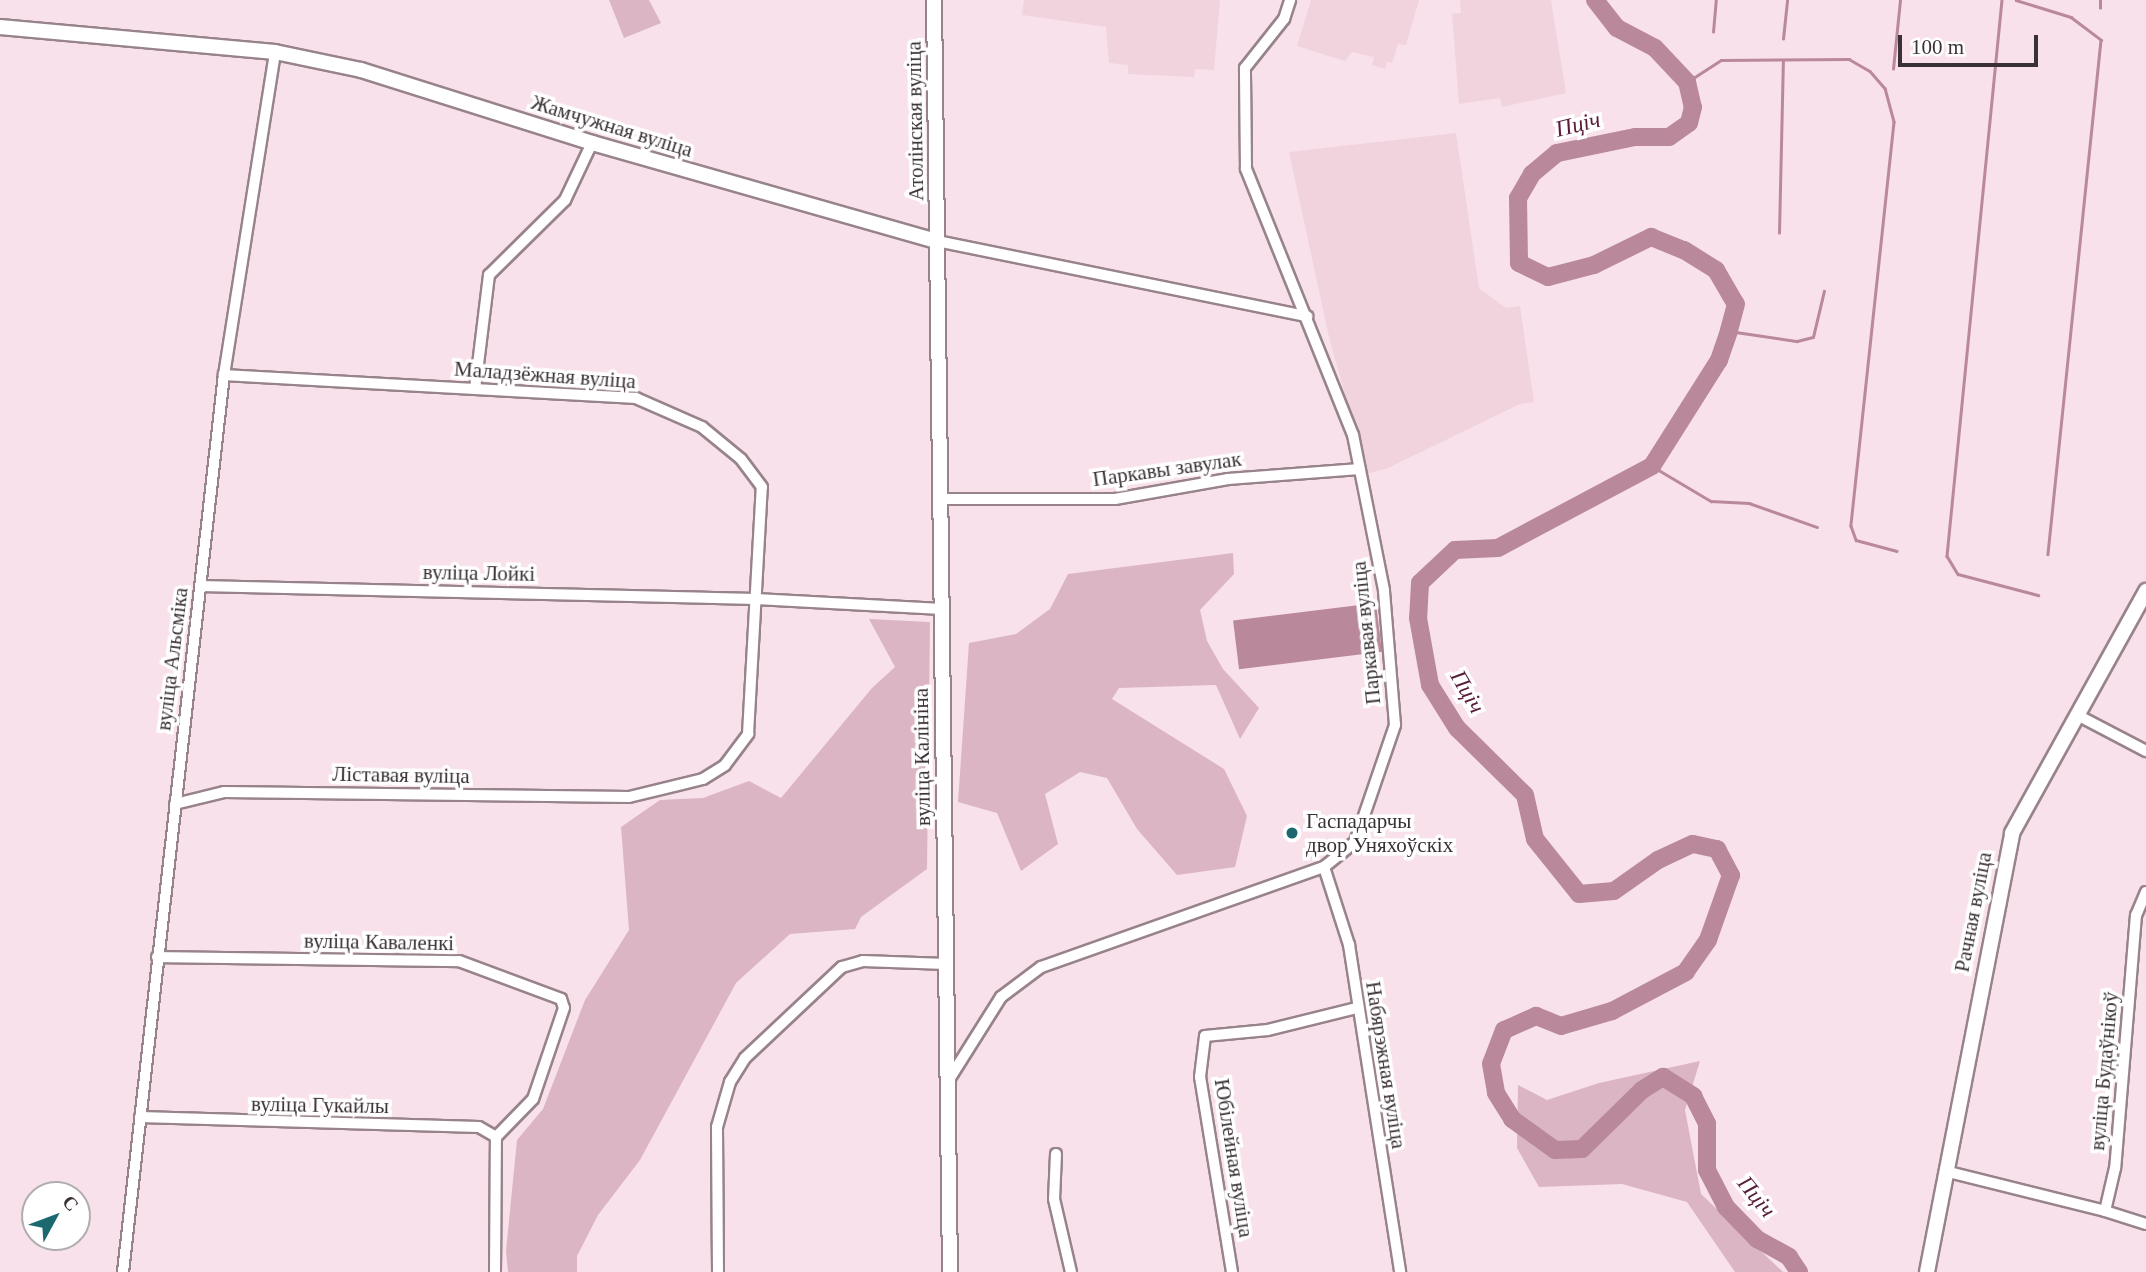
<!DOCTYPE html>
<meta charset="utf-8">
<style>
body{margin:0}
#map{position:relative;width:2146px;height:1272px;overflow:hidden;background:#f8e1ea;font-family:"Times New Roman",serif}
div>[style]{position:absolute}
[style*='--x']{left:calc(var(--x)*1px);top:calc(var(--y)*1px);width:calc(var(--w)*1px);rotate:calc(var(--a)*1deg)}
.built>*{inset:0;background:#f1d3de}
.green>*{inset:0;background:#dbb5c3}
.water>*{inset:0;background:#ba889b;transform-origin:0 0}
.stream>*{height:2.5px;margin:-1.25px;padding:0 1.25px;transform-origin:1.25px;border-radius:1.25px;background:#ba889b}
.river>*{height:18px;margin:-9px;padding:0 9px;transform-origin:9px;border-radius:9px;background:#ba889b}
.roads{filter:drop-shadow(2px 0 #98838b) drop-shadow(-2px 0 #98838b) drop-shadow(0 2px #98838b) drop-shadow(0 -2px #98838b)}
.minor>*{height:10px;margin:-5px;padding:0 5px;transform-origin:5px;border-radius:5px;background:#fff}
.tertiary>*{height:14px;margin:-7px;padding:0 7px;transform-origin:7px;border-radius:7px;background:#fff}
.dots>*{width:19px;height:19px;translate:-50% -50%;box-sizing:border-box;border:4px solid #fff;border-radius:50%}
span{translate:-50% -50%;white-space:nowrap;text-align:center;line-height:1.15;-webkit-text-stroke:7px #fff;paint-order:stroke}
.street-label{font-size:21px;color:#3a3135}
.poi-label{font-size:21px;color:#3a3135}
.left{translate:0 -50%;text-align:left}
.water-label{font-size:23px;color:#581b39;font-style:italic}
.north{position:absolute;left:21px;top:1181px;width:70px;height:70px;box-sizing:border-box;background:#fff;border:2px solid #b0adae;border-radius:50%;rotate:49deg;font-size:19px;font-weight:700;line-height:28px;text-align:center;color:#3a3135}
.north::after{content:'';display:block;margin:auto;width:24px;height:32px;background:#1c686f;clip-path:polygon(50% 0,100% 100%,50% 72%,0 100%)}
.scale{position:absolute;left:1898px;top:35px;width:140px;height:32px;box-sizing:border-box;border:4px solid #3a3135;border-top:0;padding-left:9px;font-size:21px;line-height:24px;white-space:nowrap;color:#3a3135;-webkit-text-stroke:5px #fff;paint-order:stroke}
</style>
<div id="map">
<div class="built">
<i style="clip-path:polygon(1024px 0,1220px 0,1214px 70px,1195px 69px,1194px 77px,1128px 74px,1128px 65px,1109px 63px,1106px 27px,1022px 15px)"></i>
<i style="clip-path:polygon(1311px 0,1419px 0,1406px 45px,1398px 44px,1392px 63px,1387px 62px,1385px 69px,1372px 65px,1374px 57px,1352px 52px,1345px 61px,1297px 46px)"></i>
<i style="clip-path:polygon(1460px 0,1551px 0,1566px 93px,1502px 107px,1500px 98px,1459px 104px,1452px 14px,1461px 13px)"></i>
<i style="clip-path:polygon(1456px 133px,1479px 288px,1506px 308px,1520px 306px,1534px 402px,1520px 404px,1388px 468px,1367px 474px,1329px 337px,1289px 152px)"></i>
</div>
<div class="green">
<i style="clip-path:polygon(609px 0,649px 0,661px 23px,624px 38px)"></i>
<i style="clip-path:polygon(1233px 553px,1234px 574px,1200px 610px,1207px 641px,1223px 669px,1259px 708px,1240px 739px,1216px 685px,1119px 688px,1112px 699px,1224px 769px,1247px 816px,1235px 867px,1177px 875px,1137px 829px,1107px 778px,1080px 772px,1045px 794px,1058px 844px,1021px 871px,997px 813px,958px 802px,969px 643px,1016px 634px,1050px 609px,1068px 574px)"></i>
<i style="clip-path:polygon(869px 619px,930px 622px,927px 869px,861px 917px,855px 929px,790px 934px,736px 983px,640px 1160px,598px 1215px,577px 1256px,577px 1272px,508px 1272px,506px 1251px,517px 1140px,543px 1109px,585px 1000px,629px 930px,621px 827px,660px 800px,703px 798px,749px 781px,781px 798px,872px 688px,895px 667px)"></i>
<i style="clip-path:polygon(1700px 1061px,1685px 1110px,1701px 1194px,1783px 1272px,1735px 1272px,1687px 1202px,1622px 1184px,1539px 1187px,1517px 1148px,1518px 1085px,1547px 1100px,1599px 1083px)"></i>
</div>
<div class="water">
<i style="left:1376px;top:603px;width:49px;height:144px;rotate:83deg"></i>
</div>
<div class="stream">
<i style="--x:2002;--y:0;--w:559;--a:95.65"></i>
<i style="--x:1947;--y:556;--w:21;--a:59"></i>
<i style="--x:1958;--y:574;--w:83;--a:14.7"></i>
<i style="--x:2016;--y:0;--w:58;--a:17.2"></i>
<i style="--x:2071;--y:17;--w:38;--a:37"></i>
<i style="--x:2101;--y:40;--w:517;--a:95.89"></i>
<i style="--x:2100;--y:8;--w:8;--a:-90"></i>
<i style="--x:1713;--y:32;--w:32;--a:-85"></i>
<i style="--x:1783;--y:39;--w:39;--a:-84"></i>
<i style="--x:1893;--y:69;--w:69;--a:-84.2"></i>
<i style="--x:1687;--y:82;--w:40;--a:-32.9"></i>
<i style="--x:1721;--y:60;--w:128;--a:-0.4"></i>
<i style="--x:1849;--y:59;--w:24;--a:30"></i>
<i style="--x:1870;--y:71;--w:23;--a:49"></i>
<i style="--x:1885;--y:88;--w:35;--a:75"></i>
<i style="--x:1894;--y:122;--w:406;--a:96.1"></i>
<i style="--x:1851;--y:526;--w:15;--a:70"></i>
<i style="--x:1856;--y:540;--w:42;--a:15"></i>
<i style="--x:1779;--y:233;--w:172;--a:-88.7"></i>
<i style="--x:1729;--y:331;--w:69;--a:8.4"></i>
<i style="--x:1797;--y:341;--w:16;--a:-14"></i>
<i style="--x:1813;--y:337;--w:47;--a:-76.6"></i>
<i style="--x:1652;--y:466;--w:69;--a:30.7"></i>
<i style="--x:1711;--y:501;--w:38;--a:3"></i>
<i style="--x:1749;--y:503;--w:72;--a:19.4"></i>
</div>
<div class="river">
<i style="--x:1595;--y:0;--w:36;--a:52"></i>
<i style="--x:1617;--y:28;--w:43;--a:27.8"></i>
<i style="--x:1655;--y:48;--w:47;--a:46.7"></i>
<i style="--x:1687;--y:82;--w:26;--a:77"></i>
<i style="--x:1693;--y:107;--w:16;--a:104"></i>
<i style="--x:1689;--y:123;--w:24;--a:145"></i>
<i style="--x:1669;--y:137;--w:34;--a:180"></i>
<i style="--x:1635;--y:137;--w:80;--a:168.4"></i>
<i style="--x:1557;--y:153;--w:33;--a:140"></i>
<i style="--x:1532;--y:174;--w:28;--a:120"></i>
<i style="--x:1518;--y:198;--w:65;--a:89.1"></i>
<i style="--x:1519;--y:263;--w:32;--a:26"></i>
<i style="--x:1548;--y:277;--w:48;--a:-14.6"></i>
<i style="--x:1594;--y:265;--w:64;--a:-26.2"></i>
<i style="--x:1651;--y:237;--w:35;--a:22"></i>
<i style="--x:1684;--y:250;--w:38;--a:32"></i>
<i style="--x:1716;--y:270;--w:39;--a:60"></i>
<i style="--x:1736;--y:304;--w:28;--a:105"></i>
<i style="--x:1729;--y:331;--w:31;--a:109"></i>
<i style="--x:1719;--y:360;--w:125;--a:122.3"></i>
<i style="--x:1652;--y:466;--w:174;--a:152"></i>
<i style="--x:1498;--y:548;--w:43;--a:177.3"></i>
<i style="--x:1455;--y:550;--w:48;--a:136.7"></i>
<i style="--x:1420;--y:583;--w:35;--a:93"></i>
<i style="--x:1418;--y:618;--w:68;--a:79.8"></i>
<i style="--x:1430;--y:685;--w:51;--a:57.9"></i>
<i style="--x:1457;--y:728;--w:95;--a:44.6"></i>
<i style="--x:1525;--y:795;--w:45;--a:77.2"></i>
<i style="--x:1535;--y:839;--w:70;--a:51.3"></i>
<i style="--x:1579;--y:894;--w:35;--a:-5"></i>
<i style="--x:1614;--y:891;--w:54;--a:-35.2"></i>
<i style="--x:1658;--y:860;--w:38;--a:-25"></i>
<i style="--x:1693;--y:844;--w:25;--a:12"></i>
<i style="--x:1717;--y:849;--w:30;--a:62"></i>
<i style="--x:1731;--y:875;--w:69;--a:109.5"></i>
<i style="--x:1708;--y:940;--w:39;--a:125"></i>
<i style="--x:1686;--y:972;--w:84;--a:152.2"></i>
<i style="--x:1612;--y:1011;--w:53;--a:163.6"></i>
<i style="--x:1561;--y:1026;--w:27;--a:-158"></i>
<i style="--x:1536;--y:1016;--w:35;--a:156"></i>
<i style="--x:1504;--y:1030;--w:36;--a:111"></i>
<i style="--x:1491;--y:1064;--w:29;--a:80"></i>
<i style="--x:1496;--y:1093;--w:31;--a:58"></i>
<i style="--x:1512;--y:1119;--w:53;--a:35.8"></i>
<i style="--x:1555;--y:1150;--w:27;--a:-2"></i>
<i style="--x:1582;--y:1149;--w:84;--a:-44.5"></i>
<i style="--x:1642;--y:1090;--w:25;--a:-32"></i>
<i style="--x:1663;--y:1077;--w:36;--a:32"></i>
<i style="--x:1693;--y:1096;--w:31;--a:63"></i>
<i style="--x:1707;--y:1124;--w:46;--a:90"></i>
<i style="--x:1707;--y:1170;--w:42;--a:62.8"></i>
<i style="--x:1726;--y:1207;--w:45;--a:45.9"></i>
<i style="--x:1757;--y:1239;--w:37;--a:29"></i>
<i style="--x:1789;--y:1257;--w:18;--a:56"></i>
</div>
<div class="roads">
<div class="minor">
<i style="--x:937;--y:241;--w:378;--a:11.5"></i>
<i style="--x:475;--y:389;--w:115;--a:-83"></i>
<i style="--x:489;--y:275;--w:107;--a:-44.6"></i>
<i style="--x:565;--y:200;--w:63;--a:-64.7"></i>
<i style="--x:938;--y:499;--w:177;--a:0"></i>
<i style="--x:1115;--y:499;--w:115;--a:-10"></i>
<i style="--x:1228;--y:479;--w:132;--a:-4.3"></i>
<i style="--x:200;--y:586;--w:556;--a:1.34"></i>
<i style="--x:756;--y:599;--w:186;--a:3.1"></i>
<i style="--x:2079;--y:716;--w:76;--a:27.6"></i>
<i style="--x:175;--y:804;--w:50;--a:-13.8"></i>
<i style="--x:224;--y:792;--w:405;--a:0.7"></i>
<i style="--x:629;--y:797;--w:76;--a:-13.7"></i>
<i style="--x:703;--y:779;--w:26;--a:-32"></i>
<i style="--x:725;--y:765;--w:39;--a:-53"></i>
<i style="--x:748;--y:734;--w:247;--a:-86.8"></i>
<i style="--x:762;--y:487;--w:35;--a:-127"></i>
<i style="--x:741;--y:459;--w:50;--a:-140.6"></i>
<i style="--x:702;--y:427;--w:72;--a:-156.3"></i>
<i style="--x:636;--y:398;--w:413;--a:-176.8"></i>
<i style="--x:1324;--y:867;--w:82;--a:72.2"></i>
<i style="--x:1349;--y:945;--w:331;--a:81.1"></i>
<i style="--x:2146;--y:892;--w:25;--a:113"></i>
<i style="--x:2136;--y:915;--w:254;--a:94.7"></i>
<i style="--x:2115;--y:1168;--w:44;--a:103.1"></i>
<i style="--x:2105;--y:1211;--w:43;--a:17.6"></i>
<i style="--x:157;--y:957;--w:302;--a:0.8"></i>
<i style="--x:459;--y:961;--w:109;--a:20.4"></i>
<i style="--x:561;--y:999;--w:9;--a:72"></i>
<i style="--x:564;--y:1008;--w:96;--a:108.8"></i>
<i style="--x:533;--y:1099;--w:53;--a:134.2"></i>
<i style="--x:950;--y:1078;--w:96;--a:-57.8"></i>
<i style="--x:1001;--y:997;--w:50;--a:-36.9"></i>
<i style="--x:1041;--y:967;--w:300;--a:-19.5"></i>
<i style="--x:1324;--y:867;--w:40;--a:-39"></i>
<i style="--x:1355;--y:842;--w:124;--a:-71.1"></i>
<i style="--x:1395;--y:725;--w:135;--a:-94.7"></i>
<i style="--x:1384;--y:590;--w:158;--a:-101.3"></i>
<i style="--x:1353;--y:435;--w:287;--a:-111.9"></i>
<i style="--x:1246;--y:169;--w:101;--a:-90.6"></i>
<i style="--x:1245;--y:68;--w:63;--a:-51.5"></i>
<i style="--x:1284;--y:19;--w:20;--a:-72"></i>
<i style="--x:140;--y:1117;--w:339;--a:1.7"></i>
<i style="--x:479;--y:1127;--w:20;--a:30"></i>
<i style="--x:1056;--y:1154;--w:45;--a:92.5"></i>
<i style="--x:1054;--y:1199;--w:75;--a:76.9"></i>
<i style="--x:1945;--y:1171;--w:165;--a:14"></i>
<i style="--x:123;--y:1272;--w:903;--a:-83.58"></i>
<i style="--x:224;--y:375;--w:327;--a:-81"></i>
<i style="--x:495;--y:1272;--w:135;--a:-89.6"></i>
<i style="--x:718;--y:1272;--w:145;--a:-90.4"></i>
<i style="--x:717;--y:1127;--w:47;--a:-73.9"></i>
<i style="--x:730;--y:1082;--w:28;--a:-58"></i>
<i style="--x:745;--y:1058;--w:133;--a:-43.2"></i>
<i style="--x:842;--y:967;--w:22;--a:-16"></i>
<i style="--x:863;--y:961;--w:83;--a:2.1"></i>
<i style="--x:1232;--y:1272;--w:198;--a:-99.3"></i>
<i style="--x:1200;--y:1077;--w:41;--a:-83"></i>
<i style="--x:1205;--y:1036;--w:63;--a:-5.4"></i>
<i style="--x:1268;--y:1030;--w:91;--a:-14"></i>
</div>
<div class="tertiary">
<i style="--x:934;--y:0;--w:1272;--a:89.28"></i>
<i style="--x:0;--y:27;--w:276;--a:5.2"></i>
<i style="--x:275;--y:52;--w:88;--a:11.8"></i>
<i style="--x:361;--y:70;--w:242;--a:17.5"></i>
<i style="--x:592;--y:143;--w:359;--a:15.9"></i>
<i style="--x:1927;--y:1272;--w:447;--a:-79"></i>
<i style="--x:2012;--y:833;--w:277;--a:-61"></i>
</div>
</div>
<div class="dots">
<i style="left:1292px;top:833px;background:#1c686f"></i>
</div>
<div class="street-label">
<span style="left:915px;top:121px;rotate:-91deg">Атолінская вуліца</span>
<span style="left:612px;top:126px;rotate:17deg">Жамчужная вуліца</span>
<span style="left:545px;top:375px;rotate:4deg">Маладзёжная вуліца</span>
<span style="left:1167px;top:469px;rotate:-8deg">Паркавы завулак</span>
<span style="left:479px;top:573px;rotate:1deg">вуліца Лойкі</span>
<span style="left:1366px;top:633px;rotate:-96deg">Паркавая вуліца</span>
<span style="left:172px;top:659px;rotate:-83deg">вуліца Альсміка</span>
<span style="left:922px;top:757px;rotate:-91deg">вуліца Калініна</span>
<span style="left:401px;top:775px;rotate:1deg">Ліставая вуліца</span>
<span style="left:1973px;top:912px;rotate:-79deg">Рачная вуліца</span>
<span style="left:379px;top:942px;rotate:1deg">вуліца Каваленкі</span>
<span style="left:1386px;top:1065px;rotate:81deg">Набярэжная вуліца</span>
<span style="left:2104px;top:1071px;rotate:-85deg">вуліца Будаўнікоў</span>
<span style="left:320px;top:1105px;rotate:1deg">вуліца Гукайлы</span>
<span style="left:1234px;top:1158px;rotate:81deg">Юбілейная вуліца</span>
</div>
<div class="poi-label">
<span class="left" style="left:1306px;top:833px">Гаспадарчы<br>двор Уняхоўскіх</span>
</div>
<div class="water-label">
<span style="left:1578px;top:125px;rotate:-14deg">Пціч</span>
<span style="left:1467px;top:692px;rotate:60deg">Пціч</span>
<span style="left:1756px;top:1197px;rotate:51deg">Пціч</span>
</div>
<div class="north">С</div>
<div class="scale">100 m</div>
</div>
